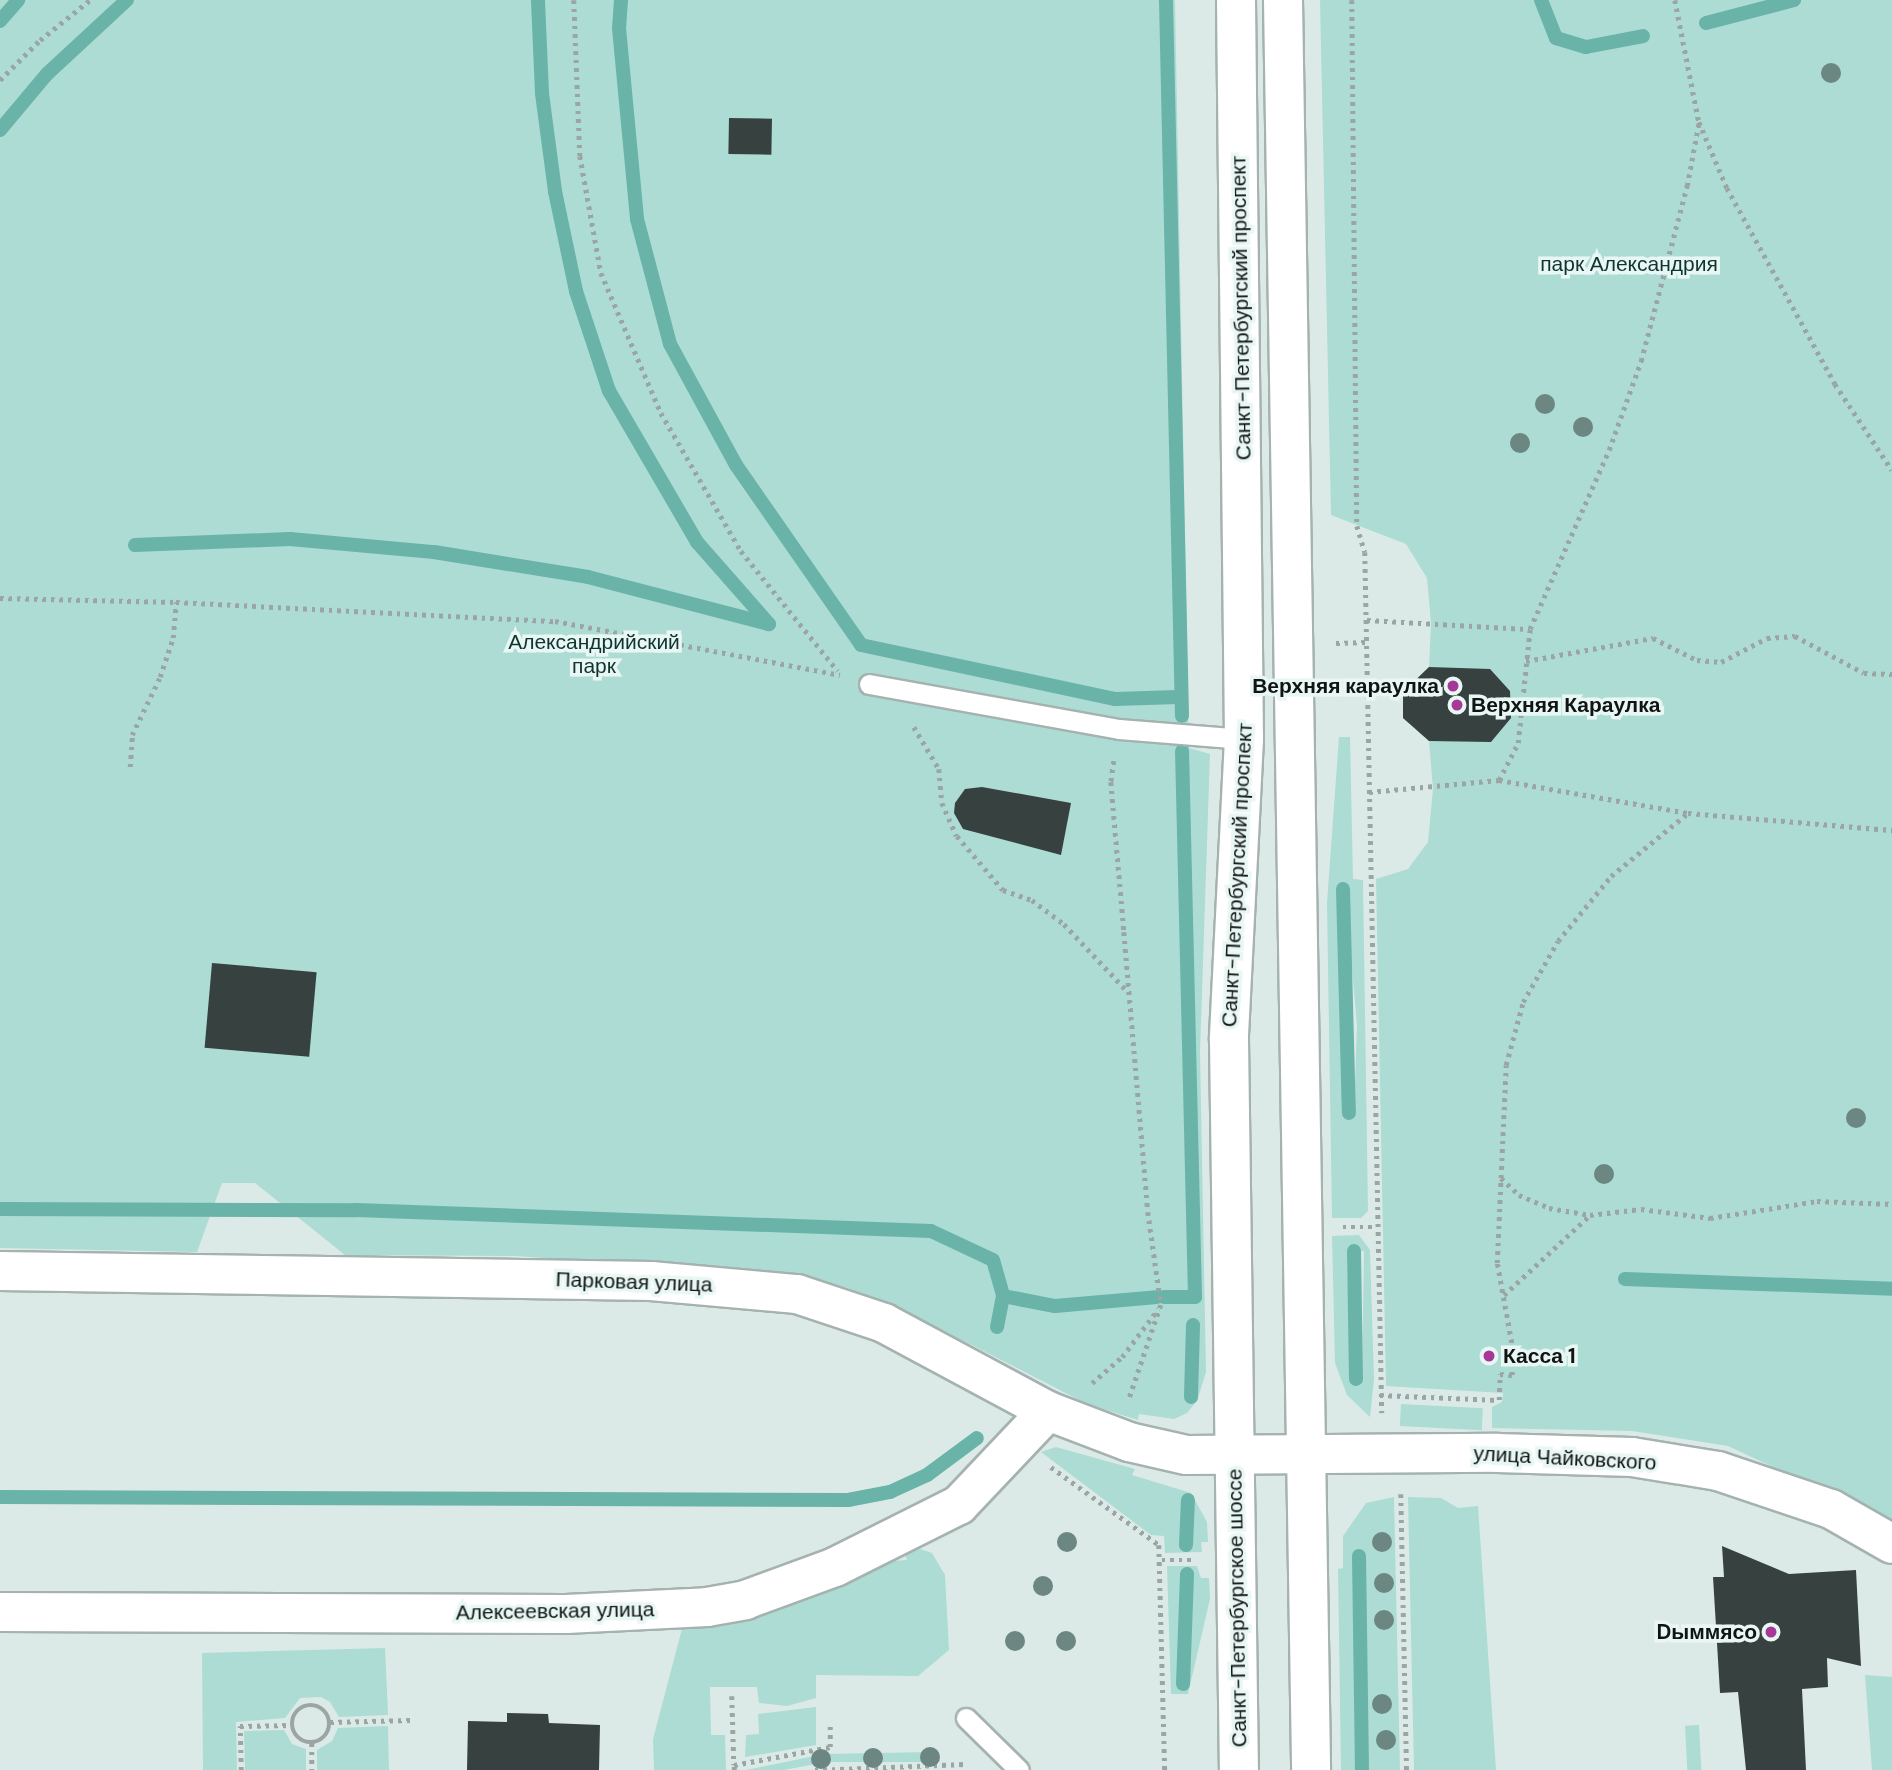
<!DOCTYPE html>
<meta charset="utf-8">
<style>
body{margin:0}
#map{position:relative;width:1892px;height:1770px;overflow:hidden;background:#dceae7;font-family:"DM Sans",sans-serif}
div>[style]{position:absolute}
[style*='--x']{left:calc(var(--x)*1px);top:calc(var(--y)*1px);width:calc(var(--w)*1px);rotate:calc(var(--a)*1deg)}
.green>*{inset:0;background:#acdcd4;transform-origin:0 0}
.stream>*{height:14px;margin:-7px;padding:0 7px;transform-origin:7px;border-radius:7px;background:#69b3a8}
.building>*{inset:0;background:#374240;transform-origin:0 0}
.path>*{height:4.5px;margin-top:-2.25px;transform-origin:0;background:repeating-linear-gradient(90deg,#9ba6a4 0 3.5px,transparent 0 8.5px)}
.path>.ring{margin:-2.25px;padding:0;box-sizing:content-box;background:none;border:4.5px solid #9ba6a4;border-radius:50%}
.roads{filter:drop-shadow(2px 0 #a5b2b0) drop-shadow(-2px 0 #a5b2b0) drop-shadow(0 2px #a5b2b0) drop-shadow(0 -2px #a5b2b0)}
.lane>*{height:19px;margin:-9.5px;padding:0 9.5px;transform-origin:9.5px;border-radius:9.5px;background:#fff}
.street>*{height:38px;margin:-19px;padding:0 19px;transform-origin:19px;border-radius:19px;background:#fff}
.primary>*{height:38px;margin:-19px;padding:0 19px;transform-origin:19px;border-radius:19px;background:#fff}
.trees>*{width:20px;height:20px;margin:-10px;border-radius:50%;background:#6c8682}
.dots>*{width:19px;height:19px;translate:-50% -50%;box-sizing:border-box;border:4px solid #e9f7f4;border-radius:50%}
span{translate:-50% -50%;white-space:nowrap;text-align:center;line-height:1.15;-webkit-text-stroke:7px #e9f7f4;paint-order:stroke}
.park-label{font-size:21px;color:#10342f}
.street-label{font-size:21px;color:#101514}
.poi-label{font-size:21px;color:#101514;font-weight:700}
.right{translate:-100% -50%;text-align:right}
.left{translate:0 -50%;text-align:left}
</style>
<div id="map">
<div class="green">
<i style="clip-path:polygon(0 0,1175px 0,1189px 748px,1210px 754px,1200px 1052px,1206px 1372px,1197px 1401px,1187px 1413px,1174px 1419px,1139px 1414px,1138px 1420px,1087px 1404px,970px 1344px,848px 1288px,801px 1275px,514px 1256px,345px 1255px,255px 1183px,222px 1183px,197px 1252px,0 1248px)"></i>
<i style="clip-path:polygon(1320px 0,1892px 0,1892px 1529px,1840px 1498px,1728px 1446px,1632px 1431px,1492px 1428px,1492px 1407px,1502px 1402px,1503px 1393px,1386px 1386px,1376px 879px,1408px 869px,1428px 842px,1433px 789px,1429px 741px,1403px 718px,1403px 692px,1429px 667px,1431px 623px,1427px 578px,1406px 544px,1331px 515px)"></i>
<i style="clip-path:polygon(evenodd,1339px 737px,1350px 737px,1353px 879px,1363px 880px,1368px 1211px,1361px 1218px,1332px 1218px,1327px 903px,1339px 737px,1340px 889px,1345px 889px,1357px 1025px,1354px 1112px,1345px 1113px,1340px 889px)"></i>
<i style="clip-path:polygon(evenodd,1359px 1235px,1370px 1250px,1374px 1379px,1370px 1417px,1347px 1395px,1335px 1363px,1332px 1236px,1359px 1235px,1347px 1251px,1364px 1251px,1362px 1379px,1350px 1378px,1347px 1251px)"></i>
<i style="left:1401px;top:1404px;width:82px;height:22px;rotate:3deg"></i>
<i style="clip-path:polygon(1056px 1447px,1135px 1469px,1132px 1475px,1191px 1493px,1207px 1522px,1208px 1542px,1201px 1542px,1202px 1552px,1165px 1553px,1164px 1536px,1151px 1535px,1041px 1452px)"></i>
<i style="clip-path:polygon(1394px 1497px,1400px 1770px,1363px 1770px,1360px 1556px,1359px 1770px,1341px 1770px,1338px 1569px,1343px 1568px,1343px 1536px,1366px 1503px)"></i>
<i style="clip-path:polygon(1408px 1497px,1441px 1498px,1458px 1508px,1478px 1506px,1496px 1770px,1414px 1770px)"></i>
<i style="clip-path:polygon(920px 1549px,932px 1553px,945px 1575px,949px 1650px,918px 1676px,816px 1675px,816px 1698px,787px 1706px,759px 1703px,757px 1687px,710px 1687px,711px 1735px,725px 1735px,726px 1770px,654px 1770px,653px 1739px,683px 1625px,748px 1615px,810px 1598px,876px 1562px,907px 1560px,905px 1555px)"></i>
<i style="clip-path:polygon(evenodd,1167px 1566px,1197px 1566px,1201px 1578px,1209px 1578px,1210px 1599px,1188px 1694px,1171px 1694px,1167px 1566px,1187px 1574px,1186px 1683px,1181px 1684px,1183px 1575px,1187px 1574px)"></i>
<i style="clip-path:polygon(385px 1648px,388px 1715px,339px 1717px,330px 1702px,321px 1697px,300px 1698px,285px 1718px,236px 1722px,237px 1770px,203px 1770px,202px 1653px)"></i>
<i style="clip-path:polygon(1865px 1675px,1892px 1677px,1892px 1770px,1872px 1770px)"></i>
<i style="clip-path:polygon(816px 1707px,816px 1745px,745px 1757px,746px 1735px,759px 1734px,758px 1714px)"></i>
<i style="left:1699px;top:1725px;width:45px;height:14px;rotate:87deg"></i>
<i style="clip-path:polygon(388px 1726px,389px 1770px,317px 1770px,317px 1750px,332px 1741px,338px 1728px)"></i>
<i style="clip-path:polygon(284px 1730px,292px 1744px,306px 1749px,306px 1770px,245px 1770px,244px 1731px)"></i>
<i style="clip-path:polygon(932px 1752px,932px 1762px,826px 1762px,784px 1770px,746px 1770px,824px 1754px)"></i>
</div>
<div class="stream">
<i style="--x:621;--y:0;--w:28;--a:94"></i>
<i style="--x:619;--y:28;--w:192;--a:84.6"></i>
<i style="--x:637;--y:219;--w:129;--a:75.2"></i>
<i style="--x:670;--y:344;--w:138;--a:61.4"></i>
<i style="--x:736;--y:465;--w:219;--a:55.2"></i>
<i style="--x:861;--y:645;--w:260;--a:12"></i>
<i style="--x:1115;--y:699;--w:63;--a:-1.8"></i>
<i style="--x:1166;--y:0;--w:716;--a:88.72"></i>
<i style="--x:1541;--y:0;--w:41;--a:68.5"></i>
<i style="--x:1556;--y:38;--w:31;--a:17"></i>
<i style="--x:1586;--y:47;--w:58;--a:-10.9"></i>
<i style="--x:0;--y:21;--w:28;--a:-49"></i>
<i style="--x:1706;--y:23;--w:91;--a:-14.6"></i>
<i style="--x:0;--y:130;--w:73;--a:-50"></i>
<i style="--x:47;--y:74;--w:109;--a:-42.8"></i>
<i style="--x:135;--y:545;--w:155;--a:-2.2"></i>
<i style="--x:290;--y:539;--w:145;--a:5.2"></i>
<i style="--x:434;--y:552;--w:156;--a:9.2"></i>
<i style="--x:588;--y:577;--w:187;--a:14.6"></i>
<i style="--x:769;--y:624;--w:109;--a:-131.3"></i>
<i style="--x:697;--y:542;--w:175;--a:-120.2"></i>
<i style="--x:609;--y:391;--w:105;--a:-108.3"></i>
<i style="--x:576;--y:291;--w:102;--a:-101.9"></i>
<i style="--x:555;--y:191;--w:99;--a:-97.6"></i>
<i style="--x:542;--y:93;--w:93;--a:-92.5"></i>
<i style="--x:1343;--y:889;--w:224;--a:88.5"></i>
<i style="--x:0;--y:1209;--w:356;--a:0.2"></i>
<i style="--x:356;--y:1210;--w:575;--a:2.09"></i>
<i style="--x:931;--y:1231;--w:68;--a:25.1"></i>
<i style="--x:993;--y:1260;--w:37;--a:74"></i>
<i style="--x:1003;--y:1296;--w:53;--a:10.9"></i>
<i style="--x:1055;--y:1306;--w:102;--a:-5"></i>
<i style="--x:1354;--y:1251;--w:128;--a:89.1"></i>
<i style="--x:1625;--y:1279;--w:267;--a:2.1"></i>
<i style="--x:1164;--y:1297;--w:31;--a:0"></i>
<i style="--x:1195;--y:1297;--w:546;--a:-91.36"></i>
<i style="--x:997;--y:1327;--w:32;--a:-79"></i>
<i style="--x:1191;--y:1397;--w:72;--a:-88.4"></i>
<i style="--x:0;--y:1497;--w:848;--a:0.2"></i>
<i style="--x:848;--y:1500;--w:43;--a:-10.8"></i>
<i style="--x:890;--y:1492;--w:41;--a:-24.7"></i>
<i style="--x:927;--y:1475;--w:62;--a:-36.5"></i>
<i style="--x:1186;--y:1545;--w:45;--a:-87.5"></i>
<i style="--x:1359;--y:1556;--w:214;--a:89.2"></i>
<i style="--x:1183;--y:1684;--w:110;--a:-87.9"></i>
</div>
<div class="building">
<i style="left:729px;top:118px;width:43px;height:36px;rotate:1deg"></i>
<i style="clip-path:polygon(1429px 667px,1490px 669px,1510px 691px,1511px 718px,1491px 742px,1429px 741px,1403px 718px,1403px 692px)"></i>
<i style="clip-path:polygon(982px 787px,1071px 803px,1061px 855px,963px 829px,954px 813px,955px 803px,965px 789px)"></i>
<i style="left:212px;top:963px;width:105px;height:85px;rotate:5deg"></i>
<i style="clip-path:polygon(1722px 1546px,1789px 1574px,1856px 1570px,1861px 1666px,1827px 1658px,1828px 1687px,1802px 1689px,1806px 1770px,1746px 1770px,1738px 1692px,1720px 1693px,1713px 1577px,1724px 1577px)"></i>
<i style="clip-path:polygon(507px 1713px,548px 1714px,549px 1723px,600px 1725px,599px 1770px,467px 1770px,468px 1721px,507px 1722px)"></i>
</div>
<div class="path">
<i style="--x:574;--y:0;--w:156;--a:87.8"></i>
<i style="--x:580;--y:156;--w:119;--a:79.8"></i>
<i style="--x:601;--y:273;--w:152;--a:66.8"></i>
<i style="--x:661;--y:413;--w:160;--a:59.9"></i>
<i style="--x:741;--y:551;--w:154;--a:51.1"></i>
<i style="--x:1352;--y:0;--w:526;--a:89.46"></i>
<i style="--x:1357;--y:526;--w:27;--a:73"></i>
<i style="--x:1365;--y:552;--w:861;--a:88.87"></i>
<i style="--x:1675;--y:0;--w:124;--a:78.9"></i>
<i style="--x:1699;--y:122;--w:72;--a:67"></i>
<i style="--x:1727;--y:188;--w:224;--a:61.1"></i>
<i style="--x:1835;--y:384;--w:103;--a:56.5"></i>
<i style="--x:0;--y:80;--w:57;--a:-45"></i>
<i style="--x:40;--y:40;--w:64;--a:-38.7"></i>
<i style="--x:0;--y:598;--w:176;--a:1.3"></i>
<i style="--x:176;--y:602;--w:379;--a:2.9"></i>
<i style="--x:555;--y:621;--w:290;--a:10.7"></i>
<i style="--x:1367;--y:620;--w:163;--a:3.2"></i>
<i style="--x:1336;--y:643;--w:31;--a:-2"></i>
<i style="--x:1526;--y:661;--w:129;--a:-10.3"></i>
<i style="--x:1653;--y:638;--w:49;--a:26.6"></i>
<i style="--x:1697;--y:660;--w:24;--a:5"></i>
<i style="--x:1721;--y:662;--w:52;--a:-27.6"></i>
<i style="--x:1767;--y:638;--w:28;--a:-4"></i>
<i style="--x:1795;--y:636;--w:78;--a:28.2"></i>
<i style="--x:1864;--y:673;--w:28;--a:2"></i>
<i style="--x:914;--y:727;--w:49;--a:59.2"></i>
<i style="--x:939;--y:769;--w:34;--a:85"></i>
<i style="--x:942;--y:803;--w:36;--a:66"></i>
<i style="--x:957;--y:836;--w:71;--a:49.6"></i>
<i style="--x:1003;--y:890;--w:31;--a:19"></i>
<i style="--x:1032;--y:900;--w:40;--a:37"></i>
<i style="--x:1064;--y:924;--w:95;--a:46.7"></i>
<i style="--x:1114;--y:761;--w:21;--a:98"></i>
<i style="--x:1111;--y:782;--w:151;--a:85"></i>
<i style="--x:1124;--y:932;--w:281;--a:85.1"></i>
<i style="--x:1148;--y:1212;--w:94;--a:82"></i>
<i style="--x:1161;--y:1305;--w:99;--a:108.8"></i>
<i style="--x:130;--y:767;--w:32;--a:-86"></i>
<i style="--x:132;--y:735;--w:64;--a:-64.2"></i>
<i style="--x:160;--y:677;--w:41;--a:-71.6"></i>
<i style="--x:173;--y:638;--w:36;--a:-85"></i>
<i style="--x:1499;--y:780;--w:42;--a:-62.8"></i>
<i style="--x:1518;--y:743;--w:115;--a:-84"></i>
<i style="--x:1530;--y:629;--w:196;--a:-66.2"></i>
<i style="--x:1609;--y:450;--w:95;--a:-70.2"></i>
<i style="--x:1641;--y:361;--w:181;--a:-75.3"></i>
<i style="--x:1687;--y:186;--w:65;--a:-79.4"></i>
<i style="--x:1369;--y:792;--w:131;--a:-5.3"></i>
<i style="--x:1499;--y:780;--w:192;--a:9.9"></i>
<i style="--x:1688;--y:813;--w:205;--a:4.8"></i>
<i style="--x:1501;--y:1178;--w:25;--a:43"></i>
<i style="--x:1519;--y:1195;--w:33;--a:23"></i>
<i style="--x:1549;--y:1208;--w:42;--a:9.7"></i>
<i style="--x:1590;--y:1215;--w:51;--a:-6.7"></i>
<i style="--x:1641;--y:1209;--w:70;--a:7.4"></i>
<i style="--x:1710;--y:1218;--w:108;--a:-9"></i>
<i style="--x:1817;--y:1201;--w:75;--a:2.3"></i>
<i style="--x:1343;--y:1227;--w:34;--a:0"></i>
<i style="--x:1504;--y:1295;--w:117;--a:-42.9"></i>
<i style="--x:1513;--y:1351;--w:89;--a:-100.3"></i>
<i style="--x:1497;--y:1263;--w:198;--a:-87.4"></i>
<i style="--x:1506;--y:1065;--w:65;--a:-74.9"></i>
<i style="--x:1523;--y:1002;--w:70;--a:-60.2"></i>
<i style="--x:1558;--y:941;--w:84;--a:-50.8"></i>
<i style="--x:1611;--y:876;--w:99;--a:-39.3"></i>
<i style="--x:1092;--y:1383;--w:40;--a:-41"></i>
<i style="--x:1122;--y:1357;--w:60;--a:-53.1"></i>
<i style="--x:1380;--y:1395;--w:119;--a:2.4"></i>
<i style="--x:1499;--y:1400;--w:26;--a:-88"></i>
<i style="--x:1500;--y:1374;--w:12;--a:5"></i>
<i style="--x:1512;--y:1375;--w:5;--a:-90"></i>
<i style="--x:1051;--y:1467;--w:133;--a:35.8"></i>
<i style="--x:1159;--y:1545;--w:225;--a:88.5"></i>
<i style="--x:1401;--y:1494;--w:276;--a:88.8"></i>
<i style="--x:1162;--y:1560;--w:33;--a:0"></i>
<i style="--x:732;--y:1696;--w:69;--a:88.3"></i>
<i class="ring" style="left:292px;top:1705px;width:33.5px;height:33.5px"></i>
<i style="--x:330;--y:1722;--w:81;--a:-1.4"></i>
<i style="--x:312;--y:1743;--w:27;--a:90"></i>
<i style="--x:241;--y:1770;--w:44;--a:-91.3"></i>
<i style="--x:240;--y:1726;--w:52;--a:-1.1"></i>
<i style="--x:734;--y:1770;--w:5;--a:-90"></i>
<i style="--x:734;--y:1765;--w:98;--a:-10.6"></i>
<i style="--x:830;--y:1747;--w:25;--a:-90"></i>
<i style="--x:815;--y:1770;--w:150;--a:-2.3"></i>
</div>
<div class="roads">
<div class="lane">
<i style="--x:869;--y:684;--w:254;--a:10.2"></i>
<i style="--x:1119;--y:729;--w:125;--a:4.6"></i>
<i style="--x:966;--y:1718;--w:74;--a:44.5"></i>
</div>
<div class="street">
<i style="--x:0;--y:1271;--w:651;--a:0.88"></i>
<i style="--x:651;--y:1281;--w:147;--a:5.1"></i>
<i style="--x:797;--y:1294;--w:92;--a:18.4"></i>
<i style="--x:884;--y:1323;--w:186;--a:28.2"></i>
<i style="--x:1048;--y:1411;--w:87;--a:20.9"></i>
<i style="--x:1129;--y:1442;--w:58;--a:12.8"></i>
<i style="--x:1186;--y:1455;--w:311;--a:-0.4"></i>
<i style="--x:1497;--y:1453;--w:135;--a:1.7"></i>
<i style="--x:1632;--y:1457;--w:87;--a:9.2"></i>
<i style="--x:1718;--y:1471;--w:119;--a:18.6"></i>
<i style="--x:1831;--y:1509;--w:70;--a:29.8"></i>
<i style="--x:0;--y:1612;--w:566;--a:0.2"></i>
<i style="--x:566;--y:1614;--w:141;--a:-2.8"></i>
<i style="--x:707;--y:1607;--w:39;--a:-10"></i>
<i style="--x:745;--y:1600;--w:96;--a:-20.1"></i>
<i style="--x:835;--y:1567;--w:139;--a:-26.6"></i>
<i style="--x:959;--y:1505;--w:129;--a:-46.6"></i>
</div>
<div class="primary">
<i style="--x:1236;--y:0;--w:739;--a:89.38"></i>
<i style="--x:1244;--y:739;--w:301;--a:92.9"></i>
<i style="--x:1229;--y:1040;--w:730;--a:89.22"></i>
<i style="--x:1283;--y:0;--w:1770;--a:89.09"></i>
</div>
</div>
<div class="trees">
<i style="left:1831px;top:73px"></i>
<i style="left:1545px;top:404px"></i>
<i style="left:1583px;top:427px"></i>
<i style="left:1520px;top:443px"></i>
<i style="left:1856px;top:1118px"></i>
<i style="left:1604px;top:1174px"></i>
<i style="left:1067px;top:1542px"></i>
<i style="left:1382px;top:1542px"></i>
<i style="left:1384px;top:1583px"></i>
<i style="left:1043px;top:1586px"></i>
<i style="left:1384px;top:1620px"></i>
<i style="left:1015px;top:1641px"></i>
<i style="left:1066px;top:1641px"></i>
<i style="left:1382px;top:1704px"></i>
<i style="left:1386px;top:1740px"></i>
<i style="left:930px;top:1757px"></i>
<i style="left:873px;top:1758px"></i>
<i style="left:821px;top:1759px"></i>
</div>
<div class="dots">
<i style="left:1453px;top:686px;background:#a63897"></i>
<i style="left:1457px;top:705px;background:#a63897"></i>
<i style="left:1489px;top:1356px;background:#a63897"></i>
<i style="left:1771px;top:1632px;background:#a63897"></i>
</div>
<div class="park-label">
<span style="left:1629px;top:264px">парк Александрия</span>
<span style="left:594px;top:654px">Александрийский<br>парк</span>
</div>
<div class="street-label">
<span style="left:1241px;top:308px;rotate:-91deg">Санкт-Петербургский проспект</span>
<span style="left:1237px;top:875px;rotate:-87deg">Санкт-Петербургский проспект</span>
<span style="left:634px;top:1282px;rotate:2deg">Парковая улица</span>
<span style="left:1565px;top:1458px;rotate:3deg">улица Чайковского</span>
<span style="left:1237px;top:1608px;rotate:-91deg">Санкт-Петербургское шоссе</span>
<span style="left:555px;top:1611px;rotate:-1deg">Алексеевская улица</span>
</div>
<div class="poi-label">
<span class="right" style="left:1439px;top:686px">Верхняя караулка</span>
<span class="left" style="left:1471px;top:705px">Верхняя Караулка</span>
<span class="left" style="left:1503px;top:1356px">Касса 1</span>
<span class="right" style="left:1757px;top:1632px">Dыммясо</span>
</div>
</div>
